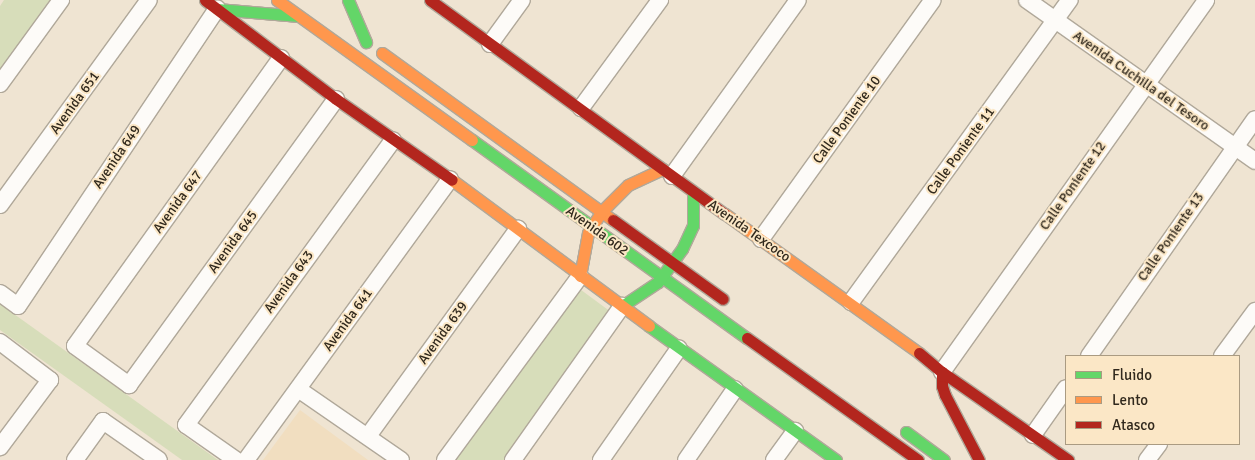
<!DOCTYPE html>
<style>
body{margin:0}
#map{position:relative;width:1255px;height:460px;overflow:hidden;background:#efe4d2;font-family:Signika,sans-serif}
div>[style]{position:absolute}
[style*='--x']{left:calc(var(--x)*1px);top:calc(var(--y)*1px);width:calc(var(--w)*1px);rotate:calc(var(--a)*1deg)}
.built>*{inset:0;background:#f1dec0}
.green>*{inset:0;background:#d7ddba}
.roads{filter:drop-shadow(1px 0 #b0a89a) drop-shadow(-1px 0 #b0a89a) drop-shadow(0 1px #b0a89a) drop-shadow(0 -1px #b0a89a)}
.street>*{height:16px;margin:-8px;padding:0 8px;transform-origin:8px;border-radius:8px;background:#fdfbf8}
.fast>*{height:11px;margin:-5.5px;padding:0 5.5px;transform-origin:5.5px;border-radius:5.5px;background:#63d668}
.slow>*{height:11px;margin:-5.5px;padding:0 5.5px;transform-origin:5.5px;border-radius:5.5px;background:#ff974d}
.jam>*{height:11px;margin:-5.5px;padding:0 5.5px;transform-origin:5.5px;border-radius:5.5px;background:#b3261e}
span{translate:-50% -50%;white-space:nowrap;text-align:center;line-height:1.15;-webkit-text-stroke:4px #fbe7c6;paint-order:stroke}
.street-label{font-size:14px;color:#31291d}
.legend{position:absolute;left:1065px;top:355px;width:175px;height:90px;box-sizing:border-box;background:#fbe7c6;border:1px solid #aa9b82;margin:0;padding:6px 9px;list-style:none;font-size:15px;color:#31291d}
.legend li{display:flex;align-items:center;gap:10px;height:25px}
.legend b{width:25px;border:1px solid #aa9b82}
</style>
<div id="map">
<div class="built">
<i style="clip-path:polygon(300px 410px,368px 460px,263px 460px)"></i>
</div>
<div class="green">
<i style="clip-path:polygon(4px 0,50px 0,0 70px,0 6px)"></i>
<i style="clip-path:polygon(577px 287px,611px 312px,505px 460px,452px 460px)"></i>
<i style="clip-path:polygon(0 304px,218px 460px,182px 460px,0 330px)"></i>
</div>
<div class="roads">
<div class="street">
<i style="--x:1027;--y:0;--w:279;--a:35.2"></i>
<i style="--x:490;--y:44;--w:54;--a:-54"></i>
<i style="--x:281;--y:58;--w:354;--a:125.6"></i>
<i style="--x:75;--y:346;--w:67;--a:35.8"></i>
<i style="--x:129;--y:385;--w:353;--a:-54.1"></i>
<i style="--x:0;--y:84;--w:104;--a:-54"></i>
<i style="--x:581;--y:108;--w:134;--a:-53.8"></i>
<i style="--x:672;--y:176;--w:216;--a:-54.4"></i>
<i style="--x:0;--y:205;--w:253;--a:-54"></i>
<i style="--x:761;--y:239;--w:294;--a:-54.3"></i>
<i style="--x:0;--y:293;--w:22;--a:36"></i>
<i style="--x:18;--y:306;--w:358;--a:-56.2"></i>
<i style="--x:851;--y:302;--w:373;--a:-54.1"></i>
<i style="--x:0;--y:342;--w:63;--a:37.2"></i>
<i style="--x:50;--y:380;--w:84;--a:126.7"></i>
<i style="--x:1089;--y:356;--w:289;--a:-55"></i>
<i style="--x:1222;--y:356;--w:56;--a:-53.7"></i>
<i style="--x:942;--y:372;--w:456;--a:-54.6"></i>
<i style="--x:298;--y:389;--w:125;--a:34.6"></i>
<i style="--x:1033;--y:435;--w:57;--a:-54.9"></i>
<i style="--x:368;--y:436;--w:256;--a:-54.1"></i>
<i style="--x:75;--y:460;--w:48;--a:-54.3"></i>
<i style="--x:103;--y:421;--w:68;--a:34.9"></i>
<i style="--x:236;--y:460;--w:61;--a:-145"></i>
<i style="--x:186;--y:425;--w:352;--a:-54"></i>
<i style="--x:246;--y:460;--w:347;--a:-54"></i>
<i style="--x:445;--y:460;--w:228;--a:-53.7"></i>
<i style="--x:513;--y:460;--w:189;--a:-54.7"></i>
<i style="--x:601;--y:460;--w:136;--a:-55.1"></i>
<i style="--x:686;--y:460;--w:86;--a:-55.4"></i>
<i style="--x:774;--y:460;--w:36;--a:-54"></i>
<i style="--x:1147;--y:460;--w:20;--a:-53"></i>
</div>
<div class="fast">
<i style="--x:348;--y:0;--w:46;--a:66.8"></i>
<i style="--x:217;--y:9;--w:82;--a:4.9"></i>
<i style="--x:472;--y:140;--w:339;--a:35.8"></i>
<i style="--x:622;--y:306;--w:43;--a:-33.7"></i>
<i style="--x:658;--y:282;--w:41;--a:-54"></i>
<i style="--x:682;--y:249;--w:26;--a:-65"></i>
<i style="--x:693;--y:225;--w:33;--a:-90"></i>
<i style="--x:649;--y:326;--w:230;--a:35.6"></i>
<i style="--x:906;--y:432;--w:47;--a:36.4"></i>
</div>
<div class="slow">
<i style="--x:277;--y:0;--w:240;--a:35.7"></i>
<i style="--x:382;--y:53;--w:285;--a:35.9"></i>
<i style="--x:452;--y:180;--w:245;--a:36.5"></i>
<i style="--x:725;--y:214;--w:239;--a:35.6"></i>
<i style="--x:580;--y:276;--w:44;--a:-79.5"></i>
<i style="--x:588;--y:233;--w:25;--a:-58"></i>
<i style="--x:601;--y:212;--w:38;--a:-45"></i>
<i style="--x:628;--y:185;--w:38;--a:-25"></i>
</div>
<div class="jam">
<i style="--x:205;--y:0;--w:164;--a:37.1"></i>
<i style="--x:336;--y:99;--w:141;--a:34.9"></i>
<i style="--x:430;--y:0;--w:364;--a:36"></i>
<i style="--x:613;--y:220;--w:135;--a:35.7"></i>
<i style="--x:747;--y:338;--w:210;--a:35.5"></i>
<i style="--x:919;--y:353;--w:30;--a:40"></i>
<i style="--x:942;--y:372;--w:154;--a:34.9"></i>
<i style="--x:942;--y:372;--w:14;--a:90"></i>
<i style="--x:942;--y:386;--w:9;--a:72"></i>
<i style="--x:945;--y:395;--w:73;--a:62.4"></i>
</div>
</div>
<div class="street-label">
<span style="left:1141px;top:81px;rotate:35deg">Avenida Cuchilla del Tesoro</span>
<span style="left:75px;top:103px;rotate:-54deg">Avenida 651</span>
<span style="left:847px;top:120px;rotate:-54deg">Calle Poniente 10</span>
<span style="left:961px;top:151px;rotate:-54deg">Calle Poniente 11</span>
<span style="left:117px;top:157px;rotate:-56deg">Avenida 649</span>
<span style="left:1073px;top:186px;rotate:-55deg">Calle Poniente 12</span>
<span style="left:178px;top:202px;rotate:-54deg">Avenida 647</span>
<span style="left:597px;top:231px;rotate:36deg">Avenida 602</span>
<span style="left:749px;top:231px;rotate:35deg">Avenida Texcoco</span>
<span style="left:1171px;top:237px;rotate:-55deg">Calle Poniente 13</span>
<span style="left:233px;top:242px;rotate:-54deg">Avenida 645</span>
<span style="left:289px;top:282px;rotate:-54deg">Avenida 643</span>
<span style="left:348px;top:320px;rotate:-54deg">Avenida 641</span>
<span style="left:443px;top:333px;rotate:-54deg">Avenida 639</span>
</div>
<ul class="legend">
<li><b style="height:6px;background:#63d668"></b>Fluido</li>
<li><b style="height:6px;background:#ff974d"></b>Lento</li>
<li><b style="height:6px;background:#b3261e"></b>Atasco</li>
</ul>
</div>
